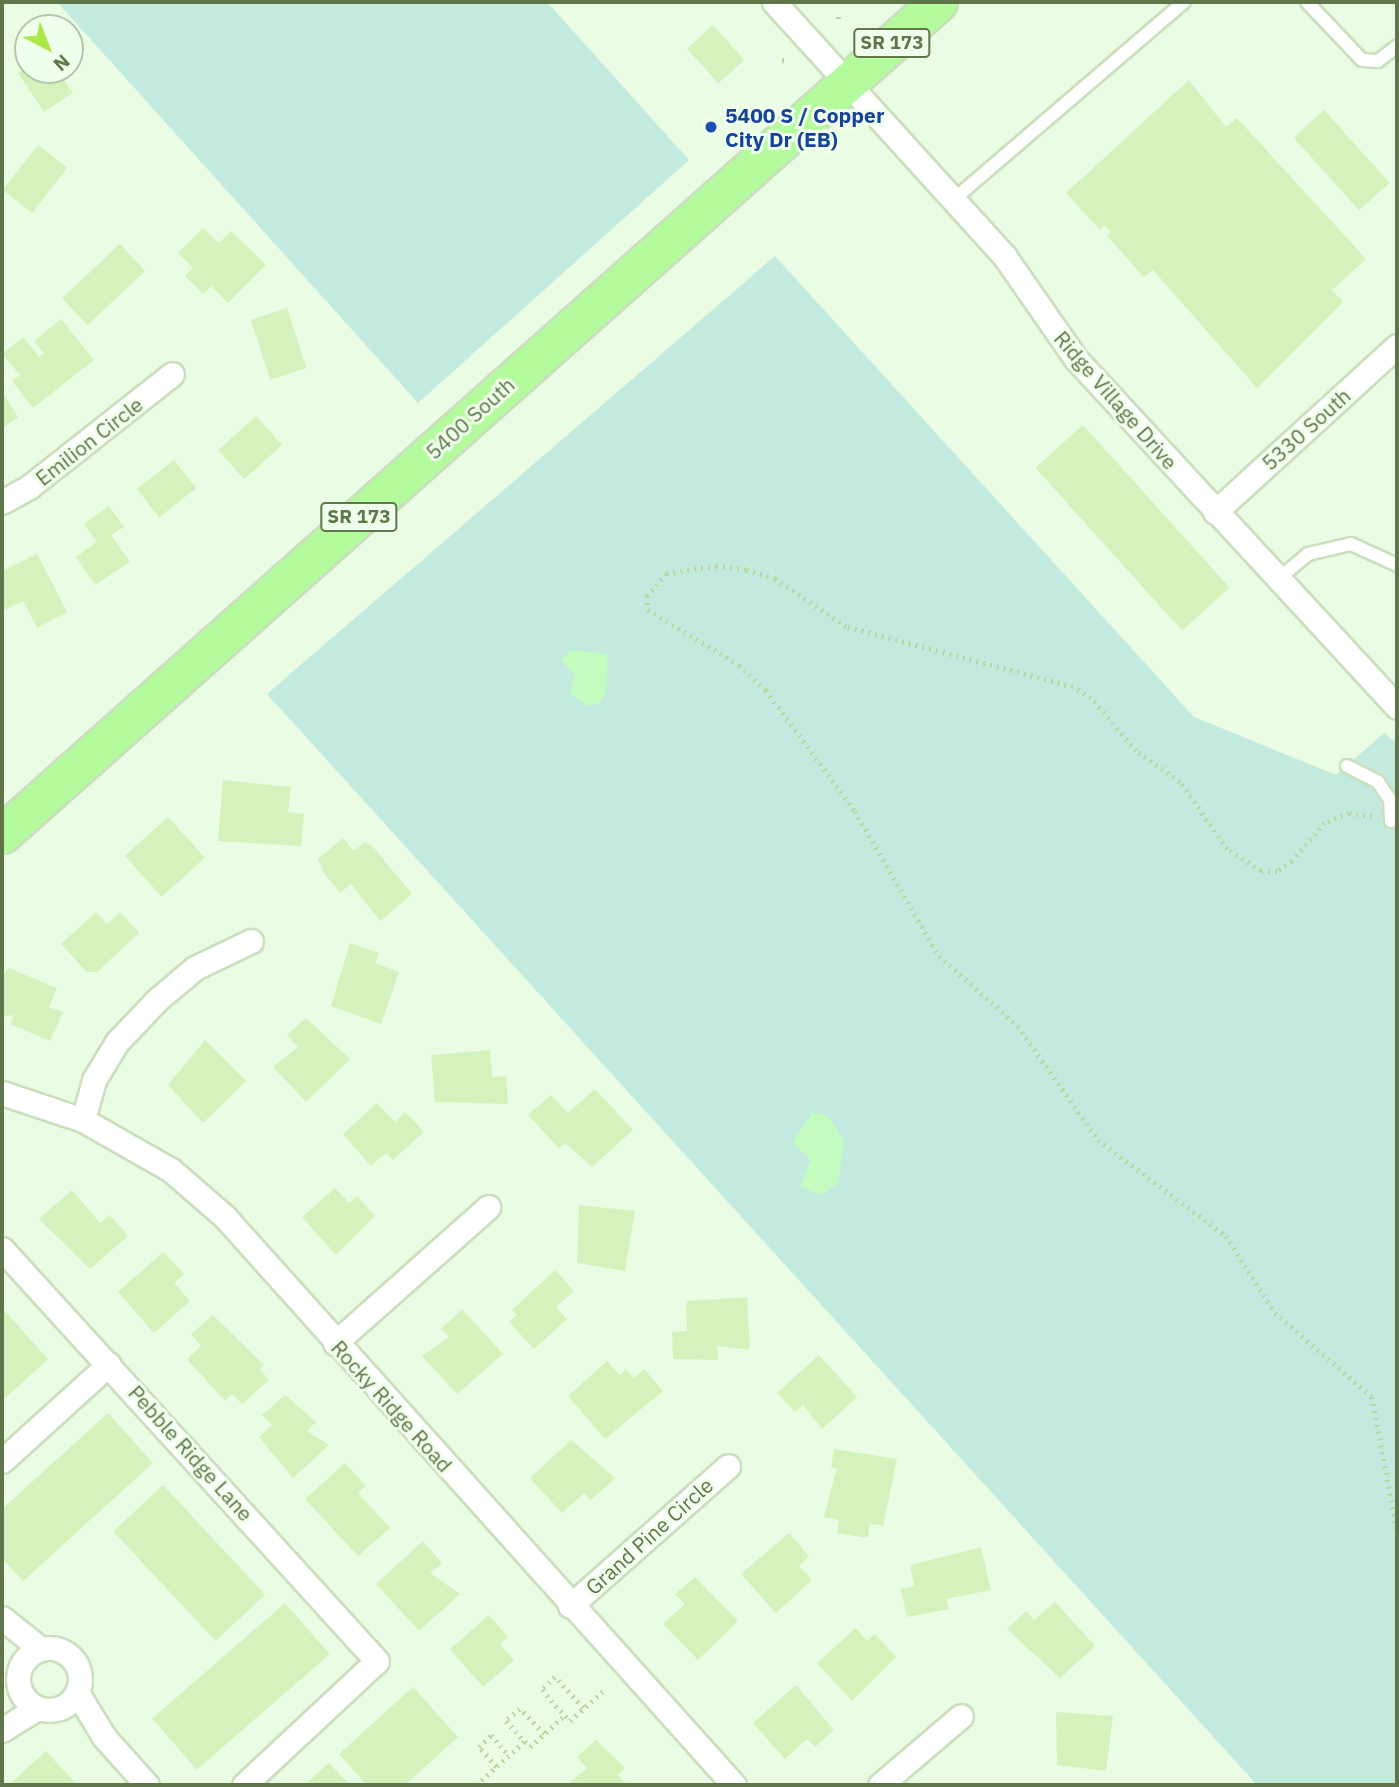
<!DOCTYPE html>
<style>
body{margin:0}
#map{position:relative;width:1399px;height:1787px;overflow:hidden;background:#eafce4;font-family:"IBM Plex Sans",sans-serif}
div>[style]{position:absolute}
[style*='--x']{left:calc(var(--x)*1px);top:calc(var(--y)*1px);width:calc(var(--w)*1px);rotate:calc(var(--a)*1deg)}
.green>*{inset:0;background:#c3eadf}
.sand>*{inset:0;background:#c4fcbf}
.building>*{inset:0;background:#d5f2bc;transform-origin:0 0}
.path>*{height:4.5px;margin-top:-2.25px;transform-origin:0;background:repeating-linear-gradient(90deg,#b9d79f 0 2px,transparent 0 7px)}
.roads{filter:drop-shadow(2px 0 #cadfbd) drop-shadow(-2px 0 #cadfbd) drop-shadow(0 2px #cadfbd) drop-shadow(0 -2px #cadfbd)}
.lane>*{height:12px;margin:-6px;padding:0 6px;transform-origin:6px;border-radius:6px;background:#fff}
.street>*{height:23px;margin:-11.5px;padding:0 11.5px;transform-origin:11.5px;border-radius:11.5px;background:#fff}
.street>.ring{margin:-11.5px;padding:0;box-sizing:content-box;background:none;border:23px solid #fff;border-radius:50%}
.primary>*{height:37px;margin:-18.5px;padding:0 18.5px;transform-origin:18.5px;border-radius:18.5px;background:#b3fb9d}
.dots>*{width:19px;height:19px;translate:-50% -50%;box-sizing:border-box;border:4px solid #f0ffeb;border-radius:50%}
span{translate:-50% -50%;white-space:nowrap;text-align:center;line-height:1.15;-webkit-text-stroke:6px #f0ffeb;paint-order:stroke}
.shield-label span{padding:2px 5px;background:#f0ffeb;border:2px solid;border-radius:5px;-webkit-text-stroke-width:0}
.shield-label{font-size:19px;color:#60754a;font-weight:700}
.transit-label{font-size:21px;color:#164399;font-weight:700}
.left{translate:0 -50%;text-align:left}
.street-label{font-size:21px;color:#60754a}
.frame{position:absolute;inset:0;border:4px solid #60754a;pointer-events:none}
.north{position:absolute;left:14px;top:14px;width:70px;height:70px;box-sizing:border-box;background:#f0ffeb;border:2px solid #b6c8ab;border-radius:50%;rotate:138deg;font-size:19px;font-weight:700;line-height:28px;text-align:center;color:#60754a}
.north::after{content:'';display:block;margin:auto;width:24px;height:32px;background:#aee749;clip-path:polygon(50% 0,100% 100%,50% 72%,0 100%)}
</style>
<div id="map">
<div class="green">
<i style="clip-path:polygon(57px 2px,547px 2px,689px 160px,418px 403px)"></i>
<i style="clip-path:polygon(775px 256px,1194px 717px,1336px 775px,1384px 733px,1397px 743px,1397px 1785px,1257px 1785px,267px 694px)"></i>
</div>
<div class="sand">
<i style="clip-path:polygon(571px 650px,607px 654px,606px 692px,599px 704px,588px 706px,570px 694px,575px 675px,561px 660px)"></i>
<i style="clip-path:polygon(812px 1113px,827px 1115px,844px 1141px,838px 1183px,820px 1195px,800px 1186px,811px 1160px,793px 1142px)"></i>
</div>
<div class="building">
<i style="left:713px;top:25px;width:47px;height:35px;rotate:48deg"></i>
<i style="clip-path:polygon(28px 66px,58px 70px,73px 93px,44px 112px,18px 73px)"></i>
<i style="clip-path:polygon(1189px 80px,1226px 127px,1237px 118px,1366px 259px,1332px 290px,1343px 302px,1257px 388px,1153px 270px,1144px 277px,1107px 236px,1111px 232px,1105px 225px,1100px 230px,1066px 193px)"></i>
<i style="left:1324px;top:110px;width:98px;height:41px;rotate:48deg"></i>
<i style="left:38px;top:145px;width:37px;height:57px;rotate:38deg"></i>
<i style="clip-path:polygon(203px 228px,219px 243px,231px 231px,266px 265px,228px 303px,211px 286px,203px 294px,185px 276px,193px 268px,178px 253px)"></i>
<i style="left:120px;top:244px;width:37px;height:79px;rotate:47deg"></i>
<i style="left:287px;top:308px;width:63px;height:38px;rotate:72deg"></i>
<i style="clip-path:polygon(61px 319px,94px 360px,33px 408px,12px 381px,20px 375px,2px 354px,23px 337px,39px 357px,44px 353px,34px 341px)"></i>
<i style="clip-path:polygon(2px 391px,18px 417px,2px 428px)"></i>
<i style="left:256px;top:416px;width:39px;height:51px;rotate:48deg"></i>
<i style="left:1083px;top:425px;width:219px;height:64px;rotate:48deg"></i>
<i style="left:174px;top:460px;width:36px;height:47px;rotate:52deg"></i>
<i style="clip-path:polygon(109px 506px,124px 527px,111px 535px,130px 562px,95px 585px,76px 557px,97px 542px,84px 524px)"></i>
<i style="clip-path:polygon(37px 554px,67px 612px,37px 628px,23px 601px,2px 611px,2px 571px)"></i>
<i style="clip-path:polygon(223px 780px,291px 787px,288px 812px,304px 814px,301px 846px,218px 841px)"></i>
<i style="left:168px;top:817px;width:55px;height:58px;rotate:48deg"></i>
<i style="clip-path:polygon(343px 838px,354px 851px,365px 842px,374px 848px,412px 894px,380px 921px,351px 884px,340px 893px,324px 873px,318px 859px)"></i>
<i style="clip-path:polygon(96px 912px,107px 924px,120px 912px,139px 933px,97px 972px,87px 972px,61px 944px)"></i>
<i style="clip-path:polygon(350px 943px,379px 953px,375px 963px,399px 972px,381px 1024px,331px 1006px)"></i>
<i style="clip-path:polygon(9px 968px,57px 988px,49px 1007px,63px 1012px,50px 1041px,10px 1024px,14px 1015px,2px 1017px,2px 976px)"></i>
<i style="clip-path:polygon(306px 1018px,350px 1059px,306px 1102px,273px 1067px,298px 1047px,287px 1035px)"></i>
<i style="clip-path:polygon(205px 1040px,246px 1081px,203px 1123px,168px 1085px)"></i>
<i style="clip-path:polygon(490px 1050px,492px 1077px,506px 1076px,508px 1104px,435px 1102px,431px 1055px)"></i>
<i style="clip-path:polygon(595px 1089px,633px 1130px,592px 1167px,565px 1143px,559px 1148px,528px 1115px,551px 1095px,568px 1113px)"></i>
<i style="clip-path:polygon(377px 1103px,395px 1122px,405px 1112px,424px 1132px,393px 1160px,386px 1153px,371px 1166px,343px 1134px)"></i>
<i style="clip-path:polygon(335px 1188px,349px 1203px,357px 1196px,375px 1216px,336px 1255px,302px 1217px)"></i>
<i style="clip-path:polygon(72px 1190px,100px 1223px,110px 1215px,128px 1236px,90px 1269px,39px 1219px)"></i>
<i style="clip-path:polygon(579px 1205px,635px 1211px,625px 1271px,577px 1263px)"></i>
<i style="clip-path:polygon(163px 1252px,184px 1274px,174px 1283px,190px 1301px,154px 1333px,118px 1292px)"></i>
<i style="clip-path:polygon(555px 1270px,574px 1291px,556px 1307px,567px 1319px,534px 1349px,509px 1322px,517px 1315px,512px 1310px)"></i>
<i style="clip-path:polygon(747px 1297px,750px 1350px,717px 1346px,718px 1360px,673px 1359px,672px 1332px,687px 1331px,686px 1301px)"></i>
<i style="clip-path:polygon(2px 1308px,48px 1359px,2px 1401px)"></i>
<i style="clip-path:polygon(462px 1309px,503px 1354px,457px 1394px,422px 1356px,449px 1337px,441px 1329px)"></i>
<i style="clip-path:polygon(213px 1315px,264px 1365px,260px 1369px,269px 1380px,242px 1404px,232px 1394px,225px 1401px,187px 1359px,201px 1346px,191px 1334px)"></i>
<i style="clip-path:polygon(819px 1355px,857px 1397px,822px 1429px,803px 1405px,795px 1412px,777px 1393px)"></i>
<i style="clip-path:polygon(607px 1361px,620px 1375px,626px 1369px,634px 1378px,644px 1369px,663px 1391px,605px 1439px,568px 1396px)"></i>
<i style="clip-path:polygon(285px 1395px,316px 1422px,307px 1431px,329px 1445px,293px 1478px,259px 1437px,272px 1425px,262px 1415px)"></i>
<i style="clip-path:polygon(108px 1413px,153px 1463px,23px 1581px,2px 1558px,2px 1509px)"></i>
<i style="clip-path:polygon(571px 1440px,615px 1478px,591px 1500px,584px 1493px,562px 1513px,530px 1478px)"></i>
<i style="clip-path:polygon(834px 1449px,897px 1459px,883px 1526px,870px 1524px,868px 1538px,837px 1533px,839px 1520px,824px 1517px,837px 1468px,831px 1468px)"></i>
<i style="clip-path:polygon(345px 1463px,366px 1486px,358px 1493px,390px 1528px,358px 1556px,305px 1499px)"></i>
<i style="left:163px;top:1485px;width:150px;height:68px;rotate:47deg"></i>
<i style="clip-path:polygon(789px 1533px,809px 1556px,799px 1566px,812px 1580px,776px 1613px,741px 1574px)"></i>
<i style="clip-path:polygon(423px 1541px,442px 1563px,430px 1573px,460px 1594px,419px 1631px,376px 1584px)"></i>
<i style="clip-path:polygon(981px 1547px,991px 1590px,946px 1599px,949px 1609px,907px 1617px,901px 1589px,914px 1586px,910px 1565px)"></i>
<i style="clip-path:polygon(695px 1577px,738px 1621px,698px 1660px,663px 1624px,685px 1604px,675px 1594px)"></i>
<i style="clip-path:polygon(1055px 1602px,1095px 1646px,1060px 1678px,1007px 1629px,1026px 1611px,1034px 1620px)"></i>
<i style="left:285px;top:1603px;width:68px;height:176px;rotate:49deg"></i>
<i style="clip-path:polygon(489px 1615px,508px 1637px,500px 1644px,514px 1660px,483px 1687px,450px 1649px)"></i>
<i style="clip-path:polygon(856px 1628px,867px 1641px,875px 1634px,896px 1657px,852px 1701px,817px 1663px)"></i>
<i style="clip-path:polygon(796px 1685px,834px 1730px,815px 1747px,807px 1739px,785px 1759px,753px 1723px)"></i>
<i style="clip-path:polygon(413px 1687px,458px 1737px,405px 1785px,367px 1785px,339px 1754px)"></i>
<i style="clip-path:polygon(1056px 1712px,1113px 1716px,1106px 1771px,1057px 1765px)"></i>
<i style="clip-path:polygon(596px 1740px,625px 1768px,618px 1775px,627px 1785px,567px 1785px,587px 1768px,577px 1757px)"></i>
<i style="clip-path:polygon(46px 1751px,77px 1785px,9px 1785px)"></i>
<i style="clip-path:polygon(329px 1763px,350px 1785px,305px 1785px,311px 1779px)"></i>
</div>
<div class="path">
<i style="--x:838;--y:19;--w:4;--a:-90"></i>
<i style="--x:782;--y:60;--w:6;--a:9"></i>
<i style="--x:1372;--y:817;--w:23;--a:-170"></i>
<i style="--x:1349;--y:813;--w:26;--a:157"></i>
<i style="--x:1325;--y:823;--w:50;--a:131"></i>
<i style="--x:1292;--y:861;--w:19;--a:144"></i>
<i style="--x:1277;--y:872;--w:16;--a:-176"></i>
<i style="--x:1261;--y:871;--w:40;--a:-147.1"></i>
<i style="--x:1227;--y:849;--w:82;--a:-125"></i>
<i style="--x:1180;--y:782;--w:54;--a:-144.8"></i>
<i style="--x:1136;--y:751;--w:70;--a:-130.3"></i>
<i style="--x:1091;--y:698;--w:21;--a:-149"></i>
<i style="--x:1073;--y:687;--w:235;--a:-165.2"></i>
<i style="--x:846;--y:627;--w:86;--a:-145.9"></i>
<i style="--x:775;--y:579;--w:30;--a:-163"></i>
<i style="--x:746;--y:570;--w:29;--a:-172"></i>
<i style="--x:717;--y:566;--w:51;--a:170.9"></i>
<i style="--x:667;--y:574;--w:30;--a:132"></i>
<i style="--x:647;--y:596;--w:14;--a:86"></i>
<i style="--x:648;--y:610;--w:106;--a:31.1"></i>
<i style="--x:739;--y:665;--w:37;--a:43"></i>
<i style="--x:766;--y:690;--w:150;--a:53.7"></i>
<i style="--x:855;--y:811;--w:168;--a:59.9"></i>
<i style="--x:939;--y:956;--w:106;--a:41.5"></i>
<i style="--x:1018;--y:1026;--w:139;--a:54.9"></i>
<i style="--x:1098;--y:1140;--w:160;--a:36.9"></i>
<i style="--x:1226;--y:1236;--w:91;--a:57.5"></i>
<i style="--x:1275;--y:1313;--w:128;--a:40.9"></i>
<i style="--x:1372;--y:1397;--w:135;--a:79.4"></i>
<i style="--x:583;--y:1708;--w:42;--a:-132.1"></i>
<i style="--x:555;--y:1677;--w:18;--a:135"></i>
<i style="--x:542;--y:1690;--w:42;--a:47.9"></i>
<i style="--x:570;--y:1721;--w:45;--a:-42.3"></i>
<i style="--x:544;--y:1734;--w:35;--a:-134"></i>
<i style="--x:520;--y:1709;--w:18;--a:139"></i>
<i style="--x:506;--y:1721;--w:35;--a:47"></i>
<i style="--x:530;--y:1747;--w:47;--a:-42.4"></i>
<i style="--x:496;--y:1767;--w:26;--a:-130"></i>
<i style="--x:479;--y:1747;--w:17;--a:-45"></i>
<i style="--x:491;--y:1735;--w:27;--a:48"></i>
<i style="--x:476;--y:1785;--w:66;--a:-41.9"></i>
</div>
<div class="roads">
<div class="lane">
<i style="--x:1307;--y:2;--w:80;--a:46.5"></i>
<i style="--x:1362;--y:60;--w:16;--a:4"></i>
<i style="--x:1378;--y:61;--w:24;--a:-38"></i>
<i style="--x:953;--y:200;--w:304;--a:-40.6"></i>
<i style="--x:1277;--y:580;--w:40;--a:-40"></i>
<i style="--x:1308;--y:554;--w:44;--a:-13.1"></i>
<i style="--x:1351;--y:544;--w:51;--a:24.5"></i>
<i style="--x:1347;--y:766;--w:35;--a:27"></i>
<i style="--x:1378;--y:782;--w:22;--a:56"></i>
<i style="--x:1390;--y:800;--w:21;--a:87"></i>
</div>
<div class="street">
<i style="--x:774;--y:2;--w:344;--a:47.8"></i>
<i style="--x:1005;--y:257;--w:124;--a:55.2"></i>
<i style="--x:1076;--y:359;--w:473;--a:47.3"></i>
<i style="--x:2;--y:502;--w:31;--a:-29"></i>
<i style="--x:29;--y:487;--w:182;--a:-38.3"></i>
<i style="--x:1215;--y:512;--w:246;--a:-42.4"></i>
<i style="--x:2;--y:1093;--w:85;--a:18.4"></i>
<i style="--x:83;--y:1120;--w:101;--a:29.6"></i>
<i style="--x:171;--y:1170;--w:72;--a:41"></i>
<i style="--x:225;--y:1217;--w:763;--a:48.14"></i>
<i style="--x:83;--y:1120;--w:41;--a:-74.6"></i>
<i style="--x:94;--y:1080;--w:44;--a:-58.8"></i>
<i style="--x:117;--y:1042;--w:59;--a:-46.4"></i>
<i style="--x:158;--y:999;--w:48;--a:-40"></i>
<i style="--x:195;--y:968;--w:62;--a:-25.7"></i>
<i style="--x:2;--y:1249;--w:557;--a:47.69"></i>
<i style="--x:377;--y:1661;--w:182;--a:137"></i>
<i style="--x:335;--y:1343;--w:205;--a:-41.6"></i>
<i style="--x:2;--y:1461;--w:144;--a:-42.2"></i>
<i style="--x:570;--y:1606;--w:211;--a:-41.5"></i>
<i style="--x:2;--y:1618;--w:50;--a:38.5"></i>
<i class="ring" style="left:18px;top:1648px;width:39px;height:39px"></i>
<i style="--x:78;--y:1694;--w:50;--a:58.8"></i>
<i style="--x:104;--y:1737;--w:64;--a:48.1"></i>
<i style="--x:2;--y:1730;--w:41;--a:-32.2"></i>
<i style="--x:880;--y:1785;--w:106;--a:-40.4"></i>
</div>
<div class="primary">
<i style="--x:2;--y:834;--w:1252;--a:-41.63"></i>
</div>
</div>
<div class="dots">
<i style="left:711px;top:127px;background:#1a4fb4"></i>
</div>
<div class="shield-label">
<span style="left:892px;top:43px">SR 173</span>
<span style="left:359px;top:517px">SR 173</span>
</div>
<div class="transit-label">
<span class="left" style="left:725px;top:127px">5400 S / Copper<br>City Dr (EB)</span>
</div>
<div class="street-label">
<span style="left:1116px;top:400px;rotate:49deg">Ridge Village Drive</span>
<span style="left:470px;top:418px;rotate:-42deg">5400 South</span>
<span style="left:1306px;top:429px;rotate:-42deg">5330 South</span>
<span style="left:89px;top:441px;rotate:-38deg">Emilion Circle</span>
<span style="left:392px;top:1406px;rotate:48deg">Rocky Ridge Road</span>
<span style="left:191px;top:1453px;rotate:48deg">Pebble Ridge Lane</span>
<span style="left:649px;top:1536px;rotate:-42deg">Grand Pine Circle</span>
</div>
<div class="frame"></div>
<div class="north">N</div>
</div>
